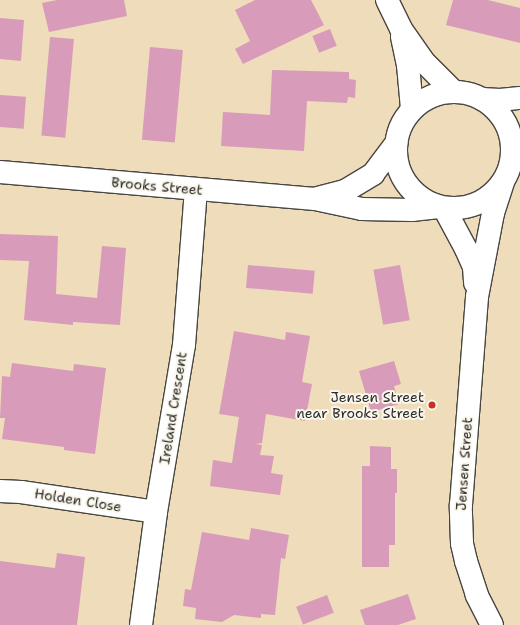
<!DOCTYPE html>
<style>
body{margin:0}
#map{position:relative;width:520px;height:625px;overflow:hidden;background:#eedcba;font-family:"Shantell Sans",sans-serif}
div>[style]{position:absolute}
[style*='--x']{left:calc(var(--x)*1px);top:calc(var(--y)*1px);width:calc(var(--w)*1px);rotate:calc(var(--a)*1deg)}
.building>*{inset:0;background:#d99bba;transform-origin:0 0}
.roads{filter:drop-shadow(1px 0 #484640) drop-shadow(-1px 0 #484640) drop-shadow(0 1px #484640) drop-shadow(0 -1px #484640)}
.minor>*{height:22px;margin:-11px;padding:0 11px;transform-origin:11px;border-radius:11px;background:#fff}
.tertiary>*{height:22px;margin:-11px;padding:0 11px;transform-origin:11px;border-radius:11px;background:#fff}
.tertiary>.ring{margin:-11px;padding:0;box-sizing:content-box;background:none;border:22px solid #fff;border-radius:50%}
.dots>*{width:11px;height:11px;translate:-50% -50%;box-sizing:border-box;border:2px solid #fbf7ec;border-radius:50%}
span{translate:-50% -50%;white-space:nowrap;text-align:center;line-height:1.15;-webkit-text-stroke:4px #fbf7ec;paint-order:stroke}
.street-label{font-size:14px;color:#2b2b2b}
.poi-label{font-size:14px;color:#2b2b2b}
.right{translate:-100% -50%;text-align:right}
</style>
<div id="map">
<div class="building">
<i style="clip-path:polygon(57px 0,124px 0,127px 16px,49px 32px,42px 3px)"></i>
<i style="clip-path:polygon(255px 0,311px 0,324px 25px,243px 64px,235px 49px,250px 41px,235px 10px)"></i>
<i style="clip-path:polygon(453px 0,488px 0,520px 8px,520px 43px,446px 25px)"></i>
<i style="clip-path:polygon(0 18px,24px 20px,21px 61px,0 59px)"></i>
<i style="left:330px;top:29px;width:18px;height:19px;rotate:68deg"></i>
<i style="left:50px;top:37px;width:24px;height:99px;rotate:5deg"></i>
<i style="left:150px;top:47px;width:33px;height:93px;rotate:5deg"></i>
<i style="clip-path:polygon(272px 70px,349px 72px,349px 79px,356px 80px,355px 98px,348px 97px,347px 103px,307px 101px,304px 151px,221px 146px,223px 112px,270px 115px)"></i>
<i style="left:0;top:95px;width:26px;height:32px;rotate:4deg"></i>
<i style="clip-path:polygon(0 234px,58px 236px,56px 294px,97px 298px,102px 246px,126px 248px,120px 325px,73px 322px,73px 325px,24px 320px,29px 261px,0 260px)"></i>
<i style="left:248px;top:265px;width:67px;height:23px;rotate:5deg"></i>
<i style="left:400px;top:265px;width:56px;height:27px;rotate:80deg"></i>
<i style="clip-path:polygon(234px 331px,285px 340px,286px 332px,310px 336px,302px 382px,312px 384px,305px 421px,266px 414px,262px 443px,256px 444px,262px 445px,260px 455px,274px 456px,271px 473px,283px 475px,280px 495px,210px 486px,213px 460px,232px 463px,239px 417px,219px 414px)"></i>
<i style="clip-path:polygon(394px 361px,401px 384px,394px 386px,399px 404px,371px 412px,359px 371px)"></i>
<i style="clip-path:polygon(12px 363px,73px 371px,74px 364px,106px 368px,95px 454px,64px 450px,64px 447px,2px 439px,5px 418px,0 418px,2px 376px,10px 377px)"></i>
<i style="clip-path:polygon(370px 446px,391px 447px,391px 469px,397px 469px,397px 493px,395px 493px,395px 545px,389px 545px,389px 567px,362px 567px,362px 466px,370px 466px)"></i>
<i style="clip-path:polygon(251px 528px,289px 535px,285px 559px,281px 558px,275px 615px,261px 614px,261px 618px,234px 615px,222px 622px,195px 619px,196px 608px,183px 606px,185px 589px,191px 590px,202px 532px,249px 540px)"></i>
<i style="clip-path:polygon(57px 553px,85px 557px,77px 625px,0 625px,0 561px,55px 568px)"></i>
<i style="clip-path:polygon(408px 594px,416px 619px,398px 625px,365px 625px,360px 610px)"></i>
<i style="left:327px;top:595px;width:19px;height:33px;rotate:69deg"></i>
</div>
<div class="roads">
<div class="minor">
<i style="--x:482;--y:99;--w:18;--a:3"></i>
<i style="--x:500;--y:100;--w:20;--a:-6"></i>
<i style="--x:513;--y:155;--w:9;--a:-41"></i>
<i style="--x:0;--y:491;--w:21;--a:3"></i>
<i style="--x:21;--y:492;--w:136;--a:8.4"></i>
<i style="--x:141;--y:625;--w:114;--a:-82.4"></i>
<i style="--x:156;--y:512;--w:169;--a:-80.5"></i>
<i style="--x:184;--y:345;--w:155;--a:-85.6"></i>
</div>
<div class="tertiary">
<i style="--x:387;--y:0;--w:32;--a:64"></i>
<i style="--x:401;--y:29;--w:39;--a:55"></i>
<i style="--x:423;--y:61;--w:44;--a:45"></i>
<i style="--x:402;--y:37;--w:29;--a:78"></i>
<i style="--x:408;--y:65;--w:44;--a:84.8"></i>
<i class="ring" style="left:396px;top:92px;width:94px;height:94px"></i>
<i style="--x:0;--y:172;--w:316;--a:4.9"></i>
<i style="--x:315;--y:199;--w:48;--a:12"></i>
<i style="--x:362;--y:209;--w:50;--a:1.1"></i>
<i style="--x:412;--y:210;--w:27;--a:-6"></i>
<i style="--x:318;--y:198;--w:28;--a:-15"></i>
<i style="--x:345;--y:191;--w:33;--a:-31"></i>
<i style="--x:373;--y:174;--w:39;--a:-53"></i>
<i style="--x:444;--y:208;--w:47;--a:61.8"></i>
<i style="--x:466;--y:249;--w:20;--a:66"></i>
<i style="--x:474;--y:267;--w:16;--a:86"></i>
<i style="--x:492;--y:625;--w:34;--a:-117"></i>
<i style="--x:477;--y:595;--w:36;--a:-108"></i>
<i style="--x:466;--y:561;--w:18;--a:-103"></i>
<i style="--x:462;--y:543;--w:38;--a:-92"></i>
<i style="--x:461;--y:505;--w:209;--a:-85.6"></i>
<i style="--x:477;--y:297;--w:86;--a:-79.2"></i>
<i style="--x:493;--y:213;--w:33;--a:-72"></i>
</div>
</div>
<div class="dots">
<i style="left:432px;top:405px;background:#c8321e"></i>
</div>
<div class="street-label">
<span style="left:157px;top:186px;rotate:5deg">Brooks Street</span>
<span style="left:173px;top:408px;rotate:-81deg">Ireland Crescent</span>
<span style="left:464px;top:464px;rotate:-86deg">Jensen Street</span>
<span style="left:78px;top:500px;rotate:9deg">Holden Close</span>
</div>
<div class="poi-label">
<span class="right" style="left:424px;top:405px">Jensen Street<br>near Brooks Street</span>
</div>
</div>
